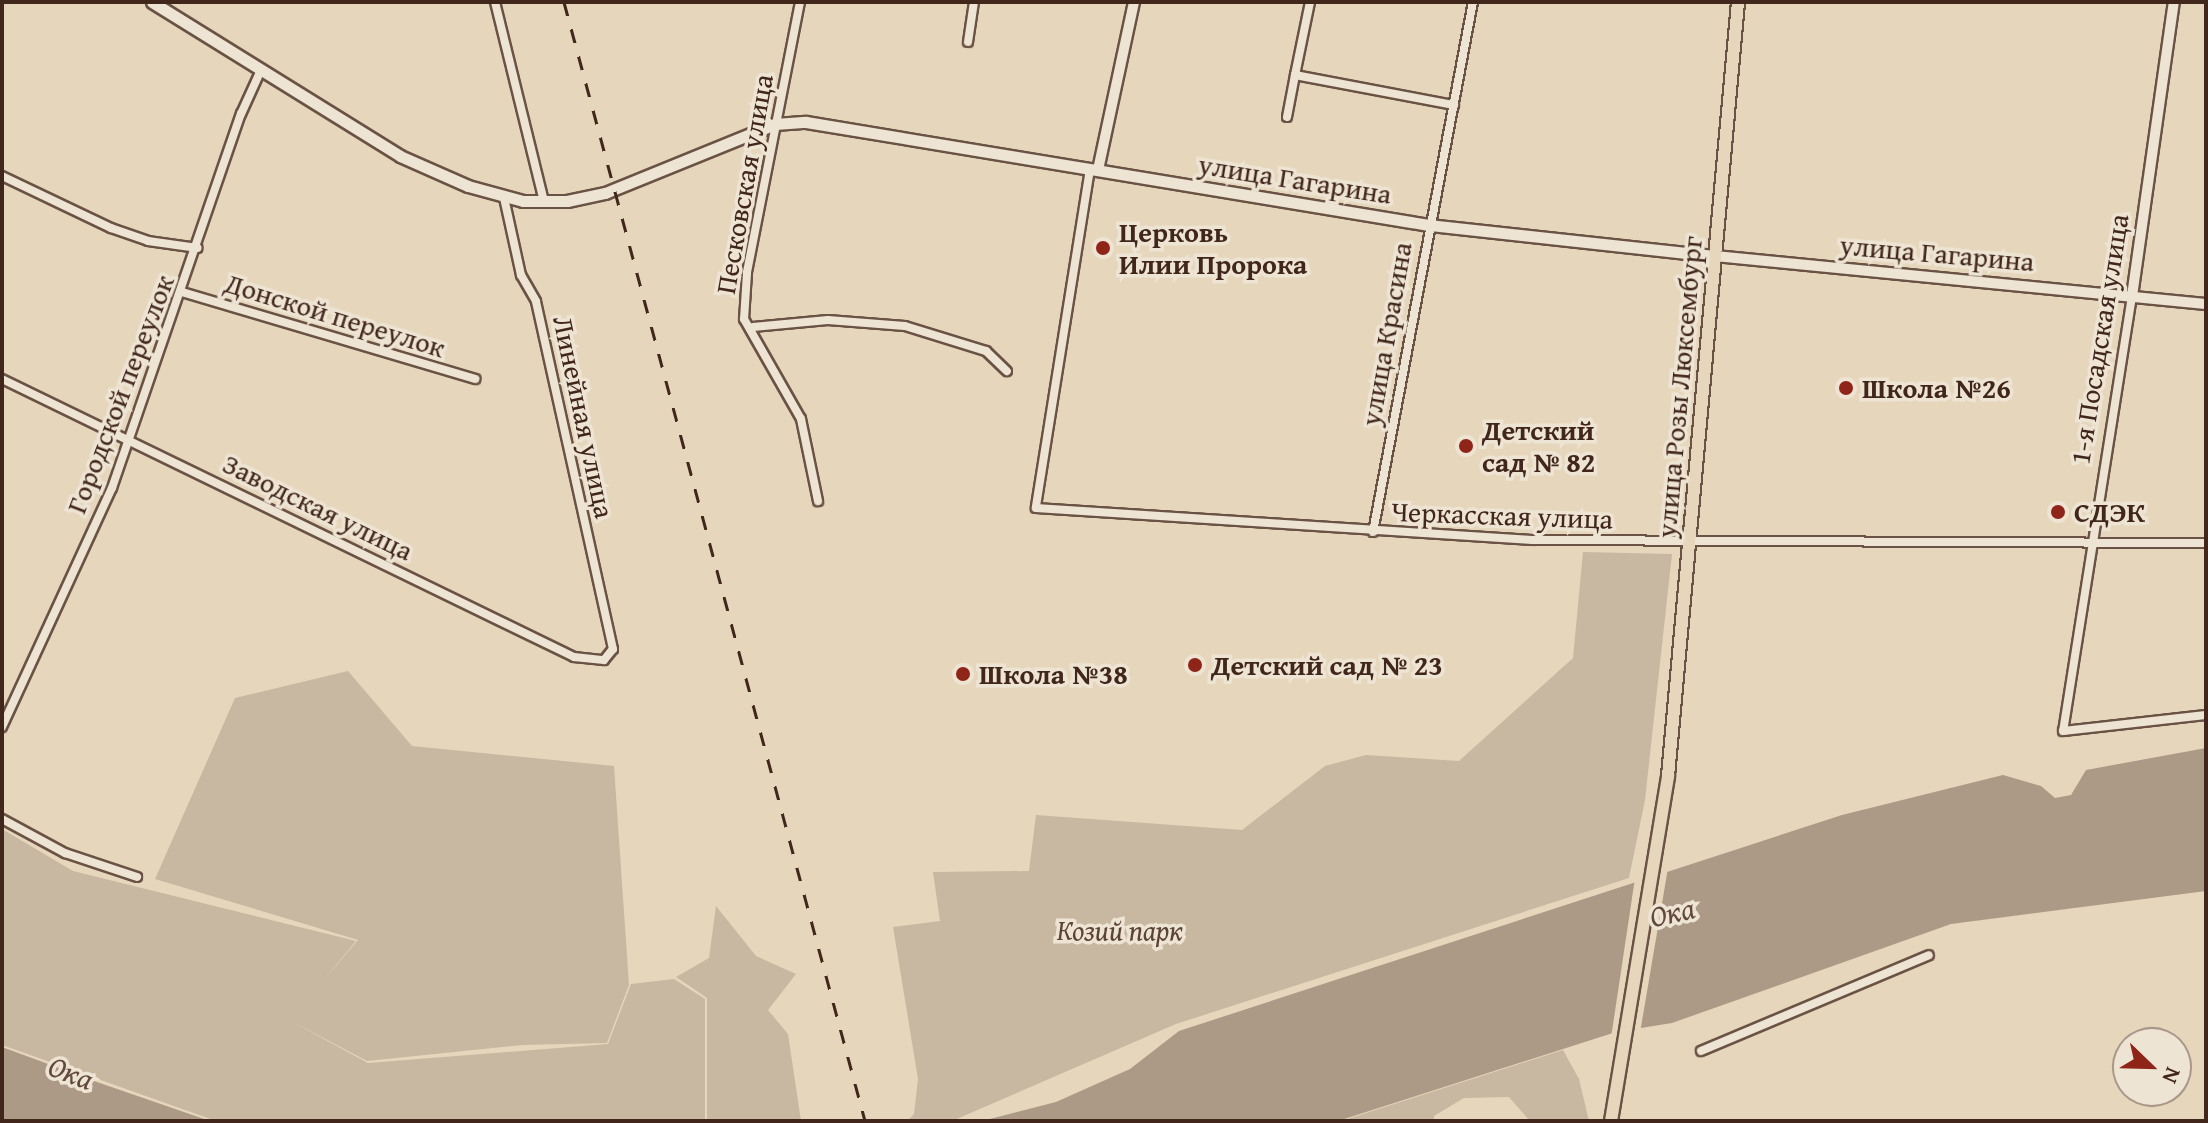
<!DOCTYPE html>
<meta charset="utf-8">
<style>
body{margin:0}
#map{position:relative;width:2208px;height:1123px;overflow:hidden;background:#e5d6bc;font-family:"Gentium Book Plus",serif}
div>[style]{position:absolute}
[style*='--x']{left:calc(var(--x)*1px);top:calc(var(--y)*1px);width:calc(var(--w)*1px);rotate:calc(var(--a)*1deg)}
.green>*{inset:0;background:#c9b8a1}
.water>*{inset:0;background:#ad9a86}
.pier>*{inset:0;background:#e5d6bc}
.roads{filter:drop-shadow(2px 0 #6a5244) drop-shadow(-2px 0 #6a5244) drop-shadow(0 2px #6a5244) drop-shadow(0 -2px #6a5244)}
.minor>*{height:8px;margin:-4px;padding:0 4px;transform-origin:4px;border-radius:4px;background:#eee4d3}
.tertiary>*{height:10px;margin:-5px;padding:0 5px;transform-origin:5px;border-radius:5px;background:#eee4d3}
.secondary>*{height:11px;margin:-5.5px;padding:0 5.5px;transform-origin:5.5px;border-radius:5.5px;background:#eee4d3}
.primary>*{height:12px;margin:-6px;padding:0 6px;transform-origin:6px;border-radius:6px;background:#e5d6bc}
.rail>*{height:3px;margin-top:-1.5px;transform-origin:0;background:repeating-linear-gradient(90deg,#41261c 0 14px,transparent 0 28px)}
.dots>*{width:22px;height:22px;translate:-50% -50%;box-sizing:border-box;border:4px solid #eee4d3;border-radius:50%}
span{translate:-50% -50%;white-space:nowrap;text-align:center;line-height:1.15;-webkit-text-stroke:7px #eee4d3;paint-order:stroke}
.street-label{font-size:28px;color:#41261c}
.poi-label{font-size:28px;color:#41261c;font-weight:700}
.left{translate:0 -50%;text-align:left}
.park-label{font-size:28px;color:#5c4337;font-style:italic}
.water-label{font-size:30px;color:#61493c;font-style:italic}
.frame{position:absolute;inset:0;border:4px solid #41261c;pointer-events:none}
.north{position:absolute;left:2112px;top:1027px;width:80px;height:80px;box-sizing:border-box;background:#eee4d3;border:2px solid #a9988a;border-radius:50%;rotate:113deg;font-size:22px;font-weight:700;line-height:32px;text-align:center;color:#41261c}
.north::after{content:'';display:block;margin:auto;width:28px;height:36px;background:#8f2418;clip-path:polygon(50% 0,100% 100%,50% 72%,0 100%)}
</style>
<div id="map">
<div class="green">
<i style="clip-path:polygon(1583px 552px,1672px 554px,1645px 800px,1629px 878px,1176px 1024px,952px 1121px,907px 1121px,914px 1114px,918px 1079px,893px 927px,940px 921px,933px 872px,1029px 871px,1036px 815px,1242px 830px,1325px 766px,1366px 755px,1459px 761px,1573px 658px)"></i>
<i style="clip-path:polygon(348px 671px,412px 746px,614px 766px,629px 985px,607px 1043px,523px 1045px,367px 1061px,289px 1020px,368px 1063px,608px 1044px,631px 984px,674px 979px,705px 999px,705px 1121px,216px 1121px,2px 1045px,2px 829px,73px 871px,356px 941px,322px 982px,358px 940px,155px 879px,235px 698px)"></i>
<i style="clip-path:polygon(716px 906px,756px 956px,796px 974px,768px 1010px,788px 1034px,801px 1121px,707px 1121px,707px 998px,676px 977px,709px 958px)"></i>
<i style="clip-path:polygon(1563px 1050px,1579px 1079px,1589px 1121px,1530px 1121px,1509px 1097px,1464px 1098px,1434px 1116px,1434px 1121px,1341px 1121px)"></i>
</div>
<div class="water">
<i style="clip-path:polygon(2206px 748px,2206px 891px,1951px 924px,1672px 1023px,1616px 1032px,1338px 1121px,982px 1121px,1056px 1102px,1130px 1069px,1179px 1031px,1842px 815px,2003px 775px,2041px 786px,2055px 798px,2071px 795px,2086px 770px)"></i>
<i style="clip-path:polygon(2px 1047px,97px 1082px,210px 1121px,2px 1121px)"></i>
</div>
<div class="pier">
<i style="clip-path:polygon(1668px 868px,1640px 1033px,1611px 1038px,1635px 878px)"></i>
</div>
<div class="roads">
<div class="minor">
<i style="--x:495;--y:2;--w:206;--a:76.2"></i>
<i style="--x:800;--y:2;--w:276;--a:101.1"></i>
<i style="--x:747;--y:273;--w:46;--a:93.7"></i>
<i style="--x:744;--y:319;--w:115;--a:60.3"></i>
<i style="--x:801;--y:419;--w:84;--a:78.3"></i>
<i style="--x:1310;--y:2;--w:75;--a:101.6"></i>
<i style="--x:1295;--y:75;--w:162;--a:10.7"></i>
<i style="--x:968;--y:42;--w:40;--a:-81.5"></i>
<i style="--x:1287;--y:117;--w:43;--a:-79.2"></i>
<i style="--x:1090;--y:169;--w:343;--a:99.1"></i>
<i style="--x:1036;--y:508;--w:497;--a:3.7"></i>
<i style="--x:1532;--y:540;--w:674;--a:0.26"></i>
<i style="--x:2;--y:176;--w:121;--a:25.5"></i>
<i style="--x:111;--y:228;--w:39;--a:19"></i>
<i style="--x:148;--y:241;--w:50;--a:8"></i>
<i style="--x:182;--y:292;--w:306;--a:16.5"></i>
<i style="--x:2132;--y:296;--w:440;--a:99"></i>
<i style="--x:2063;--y:731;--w:144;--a:-6.4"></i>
<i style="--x:753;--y:327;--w:75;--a:-5.3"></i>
<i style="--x:828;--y:320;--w:77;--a:4.5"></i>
<i style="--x:905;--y:326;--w:85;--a:17.2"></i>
<i style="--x:986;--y:351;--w:29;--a:44"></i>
<i style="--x:2;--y:379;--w:636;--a:25.92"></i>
<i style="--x:574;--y:657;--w:30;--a:6"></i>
<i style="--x:604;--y:660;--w:14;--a:-51"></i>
<i style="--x:613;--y:649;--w:356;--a:-102.5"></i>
<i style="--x:536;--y:301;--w:30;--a:-120"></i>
<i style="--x:521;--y:275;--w:79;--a:-102.4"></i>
<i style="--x:1373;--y:532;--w:539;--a:-79.32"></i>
<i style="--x:2;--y:727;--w:263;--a:-65.3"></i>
<i style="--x:112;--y:488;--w:396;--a:-71"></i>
<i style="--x:241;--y:114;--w:48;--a:-65.6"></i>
<i style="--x:2;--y:819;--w:72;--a:28.4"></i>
<i style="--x:65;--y:853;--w:76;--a:18.4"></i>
<i style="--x:1701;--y:1051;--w:247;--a:-22.8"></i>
</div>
<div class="tertiary">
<i style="--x:1098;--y:170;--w:172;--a:-77.9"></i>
<i style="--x:1715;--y:256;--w:493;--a:5.6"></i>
<i style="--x:2132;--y:296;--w:297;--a:-81.9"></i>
</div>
<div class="secondary">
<i style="--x:152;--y:2;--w:292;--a:31.8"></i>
<i style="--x:400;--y:156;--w:74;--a:23.8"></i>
<i style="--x:468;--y:186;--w:57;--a:15.3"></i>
<i style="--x:523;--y:201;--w:44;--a:0"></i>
<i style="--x:567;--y:201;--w:39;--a:-12"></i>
<i style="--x:605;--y:193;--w:183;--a:-22.1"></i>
<i style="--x:775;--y:124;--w:31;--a:-4"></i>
<i style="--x:806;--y:122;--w:631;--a:9.39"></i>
<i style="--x:1429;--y:225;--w:288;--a:6.2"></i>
</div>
<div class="primary">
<i style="--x:1611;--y:1121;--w:350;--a:-80.6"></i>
<i style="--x:1668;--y:776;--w:777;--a:-84.83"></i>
</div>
</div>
<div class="rail">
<i style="--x:564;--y:2;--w:1159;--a:74.94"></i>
</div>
<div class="dots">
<i style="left:1103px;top:248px;background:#8f2418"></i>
<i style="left:1846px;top:388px;background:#8f2418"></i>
<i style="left:1466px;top:446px;background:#8f2418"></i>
<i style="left:2058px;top:512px;background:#8f2418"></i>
<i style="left:1195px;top:665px;background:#8f2418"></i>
<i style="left:963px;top:674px;background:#8f2418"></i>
</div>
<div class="street-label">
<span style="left:1295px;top:179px;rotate:9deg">улица Гагарина</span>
<span style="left:744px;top:184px;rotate:-80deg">Песковская улица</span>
<span style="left:1937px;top:253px;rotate:5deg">улица Гагарина</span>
<span style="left:335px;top:315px;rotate:17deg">Донской переулок</span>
<span style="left:1386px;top:334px;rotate:-80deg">улица Красина</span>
<span style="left:2099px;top:339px;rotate:-81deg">1-я Посадская улица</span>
<span style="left:1679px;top:387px;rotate:-85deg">улица Розы Люксембург</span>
<span style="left:120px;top:394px;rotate:-69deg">Городской переулок</span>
<span style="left:584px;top:417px;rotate:78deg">Линейная улица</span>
<span style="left:318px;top:507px;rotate:26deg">Заводская улица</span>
<span style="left:1502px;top:515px;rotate:2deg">Черкасская улица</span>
</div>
<div class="poi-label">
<span class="left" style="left:1119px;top:248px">Церковь<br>Илии Пророка</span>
<span class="left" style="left:1862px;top:388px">Школа №26</span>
<span class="left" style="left:1482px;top:446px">Детский<br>сад № 82</span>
<span class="left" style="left:2074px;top:512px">СДЭК</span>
<span class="left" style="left:1211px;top:665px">Детский сад № 23</span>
<span class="left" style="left:979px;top:674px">Школа №38</span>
</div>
<div class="park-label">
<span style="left:1120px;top:930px">Козий парк</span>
</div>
<div class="water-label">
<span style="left:1672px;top:912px;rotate:-13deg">Ока</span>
<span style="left:71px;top:1072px;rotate:21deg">Ока</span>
</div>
<div class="frame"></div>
<div class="north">N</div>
</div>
